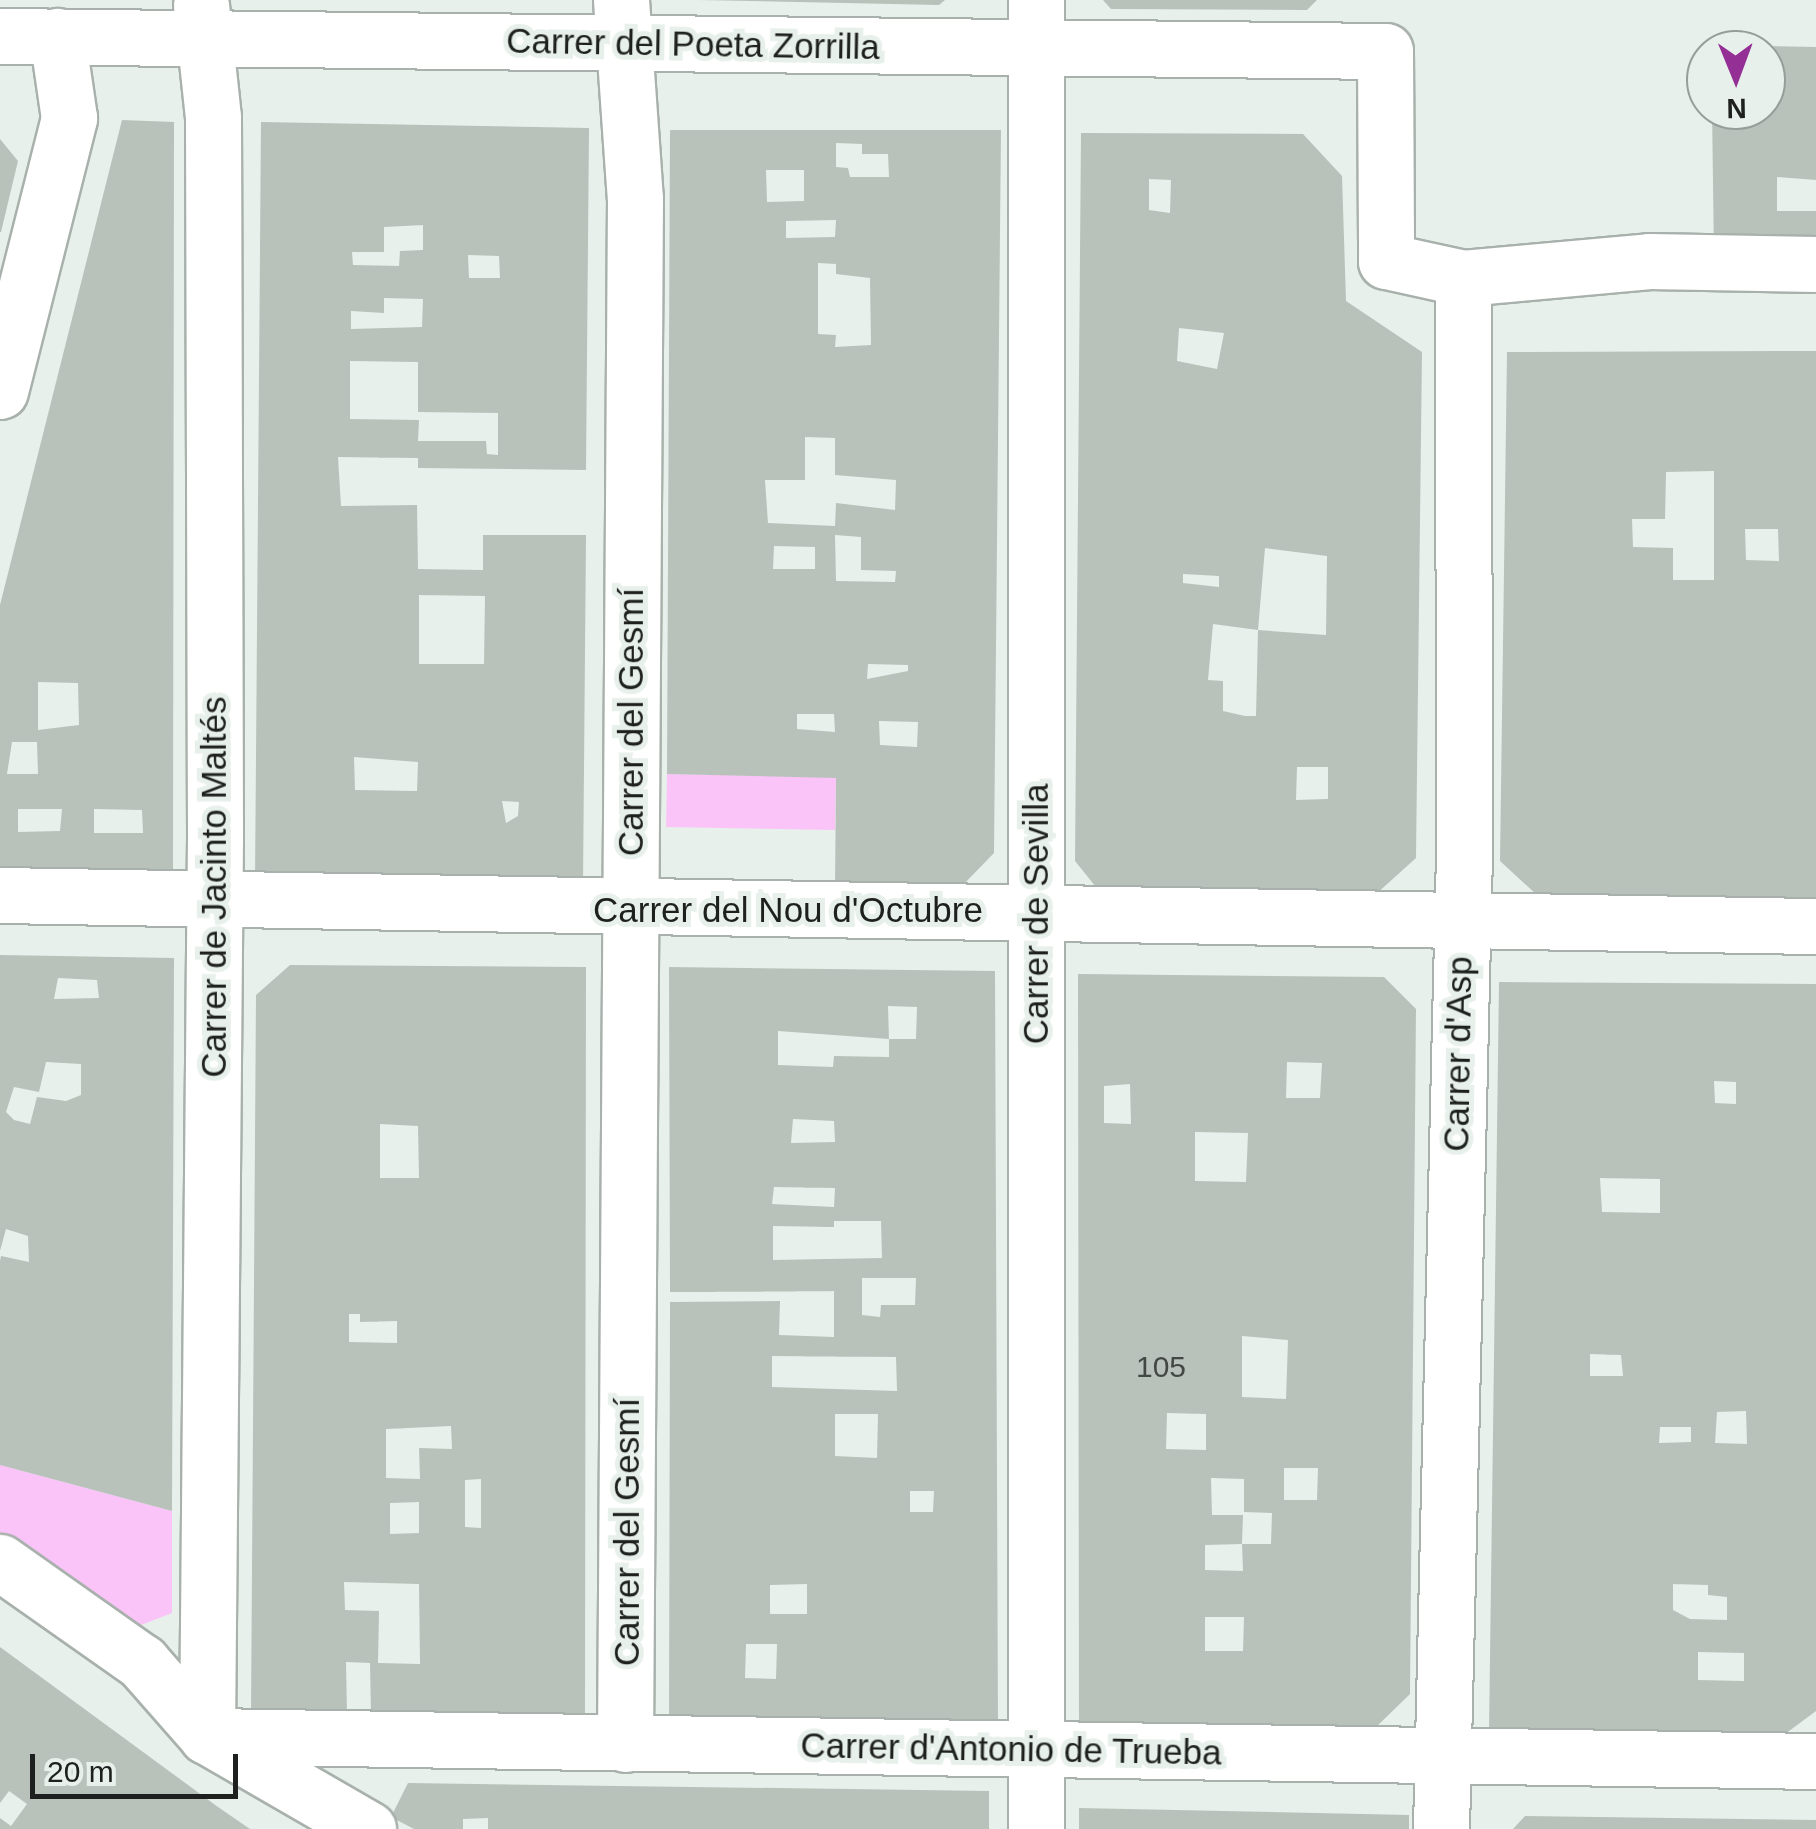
<!DOCTYPE html>
<meta charset="utf-8">
<style>
body{margin:0}
#map{position:relative;width:1816px;height:1829px;overflow:hidden;background:#e8f0eb;font-family:Arial,sans-serif}
div>[style]{position:absolute}
[style*='--x']{left:calc(var(--x)*1px);top:calc(var(--y)*1px);width:calc(var(--w)*1px);rotate:calc(var(--a)*1deg)}
.green>*{inset:0;background:#fac4f8;transform-origin:0 0}
.building>*{inset:0;background:#b9c1bb}
.roads{filter:drop-shadow(2px 0 #a9b1ac) drop-shadow(-2px 0 #a9b1ac) drop-shadow(0 2px #a9b1ac) drop-shadow(0 -2px #a9b1ac)}
.street>*{height:55px;margin:-27.5px;padding:0 27.5px;transform-origin:27.5px;border-radius:27.5px;background:#fff}
span{translate:-50% -50%;white-space:nowrap;text-align:center;line-height:1.15;-webkit-text-stroke:10px #e8f0eb;paint-order:stroke}
.number-label{font-size:30px;color:#444845}
.number-label span{-webkit-text-stroke-width:0}
.street-label{font-size:35px;color:#1d201e}
.north{position:absolute;left:1686px;top:30px;width:100px;height:100px;box-sizing:border-box;background:#e8f0eb;border:2px solid #979d99;border-radius:50%;rotate:179deg;font-size:28px;font-weight:700;line-height:40px;text-align:center;color:#1d201e}
.north::after{content:'';display:block;margin:auto;width:35px;height:45px;background:#942f95;clip-path:polygon(50% 0,100% 100%,50% 72%,0 100%)}
.scale{position:absolute;left:30px;top:1754px;width:208px;height:45px;box-sizing:border-box;border:5px solid #1d201e;border-top:0;padding-left:12px;font-size:30px;line-height:35px;white-space:nowrap;color:#1d201e;-webkit-text-stroke:8px #e8f0eb;paint-order:stroke}
</style>
<div id="map">
<div class="green">
<i style="left:667px;top:774px;width:169px;height:53px;rotate:1deg"></i>
<i style="clip-path:polygon(0 1465px,172px 1511px,172px 1613px,118px 1634px,0 1547px)"></i>
</div>
<div class="building">
<i style="clip-path:polygon(698px 0,945px 0,939px 5px)"></i>
<i style="clip-path:polygon(1103px 0,1317px 0,1307px 10px,1111px 9px)"></i>
<i style="clip-path:polygon(1713px 45px,1816px 47px,1816px 180px,1777px 177px,1777px 211px,1816px 211px,1816px 258px,1714px 257px,1712px 110px,1766px 110px,1766px 50px)"></i>
<i style="clip-path:polygon(evenodd,122px 120px,174px 122px,173px 875px,0 873px,0 605px,122px 120px,38px 682px,78px 683px,79px 725px,38px 730px,38px 682px,122px 120px,12px 742px,37px 742px,38px 774px,7px 774px,12px 742px,122px 120px,18px 809px,62px 809px,60px 831px,18px 832px,18px 809px,122px 120px,94px 809px,142px 810px,143px 833px,94px 833px,94px 809px)"></i>
<i style="clip-path:polygon(evenodd,261px 122px,589px 128px,586px 470px,418px 468px,418px 458px,338px 457px,341px 506px,417px 505px,418px 569px,483px 570px,483px 535px,586px 535px,583px 886px,255px 882px,261px 122px,423px 225px,423px 250px,400px 251px,399px 266px,353px 265px,352px 252px,384px 252px,384px 227px,423px 225px,261px 122px,468px 255px,499px 256px,500px 278px,469px 278px,468px 255px,261px 122px,384px 298px,423px 299px,422px 327px,351px 329px,351px 311px,384px 313px,384px 298px,261px 122px,350px 361px,418px 362px,418px 412px,498px 413px,498px 455px,487px 454px,486px 441px,418px 441px,419px 420px,350px 419px,350px 361px,261px 122px,419px 595px,485px 596px,484px 664px,419px 664px,419px 595px,261px 122px,354px 757px,418px 762px,417px 791px,355px 790px,354px 757px,261px 122px,502px 801px,519px 802px,518px 816px,506px 823px,502px 801px)"></i>
<i style="clip-path:polygon(evenodd,670px 130px,1001px 130px,994px 853px,959px 889px,835px 888px,836px 778px,667px 774px,670px 130px,836px 143px,862px 144px,862px 154px,888px 154px,889px 177px,850px 177px,848px 168px,836px 167px,836px 143px,670px 130px,766px 170px,804px 170px,804px 201px,767px 202px,766px 170px,670px 130px,836px 220px,835px 237px,786px 238px,786px 221px,836px 220px,670px 130px,818px 263px,836px 264px,836px 274px,870px 278px,871px 345px,835px 347px,836px 335px,818px 334px,818px 263px,670px 130px,805px 437px,835px 438px,835px 475px,896px 480px,895px 510px,836px 503px,835px 526px,768px 523px,765px 480px,805px 480px,805px 437px,670px 130px,835px 535px,861px 537px,861px 570px,896px 571px,895px 582px,836px 581px,835px 535px,670px 130px,774px 546px,815px 547px,815px 569px,773px 569px,774px 546px,670px 130px,868px 664px,908px 665px,908px 671px,867px 679px,868px 664px,670px 130px,797px 714px,834px 714px,835px 732px,797px 729px,797px 714px,670px 130px,879px 721px,918px 722px,917px 747px,880px 745px,879px 721px)"></i>
<i style="clip-path:polygon(evenodd,1081px 133px,1303px 134px,1342px 176px,1346px 301px,1422px 352px,1416px 858px,1375px 895px,1100px 892px,1075px 861px,1081px 133px,1149px 179px,1171px 180px,1170px 213px,1149px 210px,1149px 179px,1081px 133px,1179px 328px,1224px 333px,1217px 369px,1177px 361px,1179px 328px,1081px 133px,1265px 548px,1327px 556px,1326px 635px,1258px 630px,1256px 716px,1245px 716px,1223px 711px,1223px 681px,1208px 680px,1213px 624px,1258px 630px,1265px 548px,1081px 133px,1183px 574px,1219px 576px,1219px 587px,1183px 583px,1183px 574px,1081px 133px,1297px 767px,1328px 767px,1328px 799px,1296px 800px,1297px 767px)"></i>
<i style="clip-path:polygon(0 139px,18px 161px,1px 232px,0 232px)"></i>
<i style="clip-path:polygon(evenodd,1816px 351px,1816px 898px,1537px 895px,1500px 861px,1507px 352px,1816px 351px,1714px 471px,1714px 580px,1673px 580px,1673px 548px,1633px 547px,1632px 519px,1665px 519px,1666px 472px,1714px 471px,1816px 351px,1745px 529px,1778px 529px,1779px 561px,1746px 560px,1745px 529px)"></i>
<i style="clip-path:polygon(evenodd,0 955px,174px 958px,172px 1511px,0 1465px,0 1261px,1px 1256px,29px 1262px,28px 1236px,6px 1229px,0 1251px,0 955px,58px 978px,97px 980px,99px 998px,54px 999px,58px 978px,0 955px,46px 1062px,81px 1064px,81px 1095px,66px 1101px,37px 1097px,30px 1124px,14px 1120px,6px 1112px,14px 1087px,39px 1092px,46px 1062px)"></i>
<i style="clip-path:polygon(evenodd,290px 965px,586px 967px,585px 1718px,371px 1714px,370px 1663px,346px 1662px,347px 1714px,251px 1712px,256px 995px,290px 965px,380px 1124px,418px 1126px,419px 1178px,380px 1178px,380px 1124px,290px 965px,349px 1314px,360px 1314px,360px 1322px,397px 1321px,397px 1343px,349px 1342px,349px 1314px,290px 965px,451px 1426px,452px 1449px,419px 1448px,420px 1479px,386px 1478px,386px 1429px,451px 1426px,290px 965px,481px 1479px,481px 1528px,465px 1527px,465px 1480px,481px 1479px,290px 965px,419px 1502px,419px 1533px,390px 1534px,390px 1503px,419px 1502px,290px 965px,344px 1582px,419px 1584px,420px 1664px,378px 1663px,379px 1611px,345px 1610px,344px 1582px)"></i>
<i style="clip-path:polygon(evenodd,669px 967px,995px 971px,998px 1728px,669px 1722px,670px 1302px,780px 1301px,779px 1335px,834px 1337px,834px 1291px,670px 1292px,669px 967px,888px 1006px,917px 1007px,916px 1039px,889px 1039px,889px 1057px,834px 1056px,833px 1067px,778px 1065px,778px 1031px,889px 1039px,888px 1006px,669px 967px,793px 1119px,834px 1121px,835px 1142px,791px 1143px,793px 1119px,669px 967px,774px 1187px,835px 1188px,834px 1207px,772px 1204px,774px 1187px,669px 967px,834px 1221px,881px 1221px,882px 1258px,773px 1260px,773px 1226px,834px 1227px,834px 1221px,669px 967px,862px 1278px,916px 1278px,915px 1305px,881px 1305px,880px 1317px,862px 1315px,862px 1278px,669px 967px,772px 1356px,896px 1357px,897px 1391px,772px 1387px,772px 1356px,669px 967px,835px 1414px,878px 1414px,877px 1458px,835px 1456px,835px 1414px,669px 967px,910px 1491px,934px 1491px,933px 1512px,910px 1512px,910px 1491px,669px 967px,807px 1584px,807px 1614px,770px 1614px,770px 1585px,807px 1584px,669px 967px,746px 1644px,777px 1644px,776px 1679px,745px 1678px,746px 1644px)"></i>
<i style="clip-path:polygon(evenodd,1078px 974px,1384px 977px,1416px 1009px,1410px 1694px,1373px 1730px,1079px 1727px,1078px 974px,1287px 1062px,1322px 1063px,1320px 1098px,1286px 1098px,1287px 1062px,1078px 974px,1130px 1084px,1131px 1124px,1104px 1123px,1104px 1086px,1130px 1084px,1078px 974px,1195px 1132px,1248px 1133px,1246px 1182px,1195px 1181px,1195px 1132px,1078px 974px,1242px 1336px,1288px 1340px,1286px 1399px,1242px 1397px,1242px 1336px,1078px 974px,1167px 1413px,1206px 1414px,1206px 1450px,1166px 1449px,1167px 1413px,1078px 974px,1284px 1468px,1318px 1468px,1317px 1500px,1284px 1500px,1284px 1468px,1078px 974px,1211px 1478px,1244px 1479px,1244px 1512px,1272px 1513px,1271px 1544px,1242px 1544px,1243px 1571px,1205px 1570px,1205px 1545px,1242px 1544px,1243px 1515px,1212px 1515px,1211px 1478px,1078px 974px,1205px 1617px,1244px 1617px,1243px 1651px,1205px 1651px,1205px 1617px)"></i>
<i style="clip-path:polygon(evenodd,1499px 982px,1816px 984px,1816px 1711px,1781px 1737px,1489px 1732px,1499px 982px,1714px 1081px,1736px 1082px,1736px 1104px,1715px 1103px,1714px 1081px,1499px 982px,1600px 1178px,1660px 1179px,1660px 1213px,1602px 1212px,1600px 1178px,1499px 982px,1590px 1354px,1621px 1355px,1623px 1376px,1590px 1376px,1590px 1354px,1499px 982px,1746px 1411px,1747px 1444px,1715px 1443px,1717px 1412px,1746px 1411px,1499px 982px,1660px 1427px,1691px 1427px,1691px 1442px,1659px 1443px,1660px 1427px,1499px 982px,1673px 1584px,1708px 1585px,1708px 1595px,1727px 1597px,1727px 1620px,1690px 1619px,1673px 1610px,1673px 1584px,1499px 982px,1698px 1652px,1744px 1653px,1744px 1681px,1698px 1680px,1698px 1652px)"></i>
<i style="clip-path:polygon(0 1647px,218px 1807px,250px 1829px,0 1829px,0 1818px,11px 1826px,27px 1804px,9px 1791px,0 1803px)"></i>
<i style="clip-path:polygon(408px 1783px,989px 1791px,989px 1829px,488px 1829px,488px 1818px,463px 1819px,463px 1829px,414px 1829px,391px 1817px)"></i>
<i style="clip-path:polygon(1079px 1808px,1409px 1815px,1409px 1829px,1079px 1829px)"></i>
<i style="clip-path:polygon(1525px 1816px,1816px 1820px,1816px 1829px,1513px 1829px)"></i>
</div>
<div class="roads">
<div class="street">
<i style="--x:621;--y:0;--w:198;--a:86"></i>
<i style="--x:635;--y:198;--w:1546;--a:90.37"></i>
<i style="--x:201;--y:5;--w:113;--a:83.9"></i>
<i style="--x:213;--y:117;--w:720;--a:89.84"></i>
<i style="--x:215;--y:837;--w:899;--a:90.51"></i>
<i style="--x:0;--y:36;--w:1385;--a:0.62"></i>
<i style="--x:1385;--y:51;--w:210;--a:89.7"></i>
<i style="--x:1386;--y:261;--w:79;--a:12.4"></i>
<i style="--x:1463;--y:278;--w:187;--a:-5.2"></i>
<i style="--x:1649;--y:261;--w:167;--a:1"></i>
<i style="--x:0;--y:391;--w:282;--a:-75.8"></i>
<i style="--x:69;--y:118;--w:83;--a:-98.3"></i>
<i style="--x:0;--y:895;--w:1816;--a:0.98"></i>
<i style="--x:0;--y:1562;--w:174;--a:35.2"></i>
<i style="--x:142;--y:1662;--w:98;--a:48.7"></i>
<i style="--x:207;--y:1736;--w:186;--a:30"></i>
<i style="--x:207;--y:1736;--w:1609;--a:0.89"></i>
<i style="--x:1036;--y:1829;--w:1829;--a:-90"></i>
<i style="--x:1441;--y:1829;--w:975;--a:-88.65"></i>
<i style="--x:1464;--y:854;--w:576;--a:-90.1"></i>
</div>
</div>
<div class="number-label">
<span style="left:1161px;top:1367px">105</span>
</div>
<div class="street-label">
<span style="left:693px;top:44px;rotate:1deg">Carrer del Poeta Zorrilla</span>
<span style="left:631px;top:722px;rotate:-90deg">Carrer del Gesmí</span>
<span style="left:214px;top:887px;rotate:-90deg">Carrer de Jacinto Maltés</span>
<span style="left:788px;top:910px">Carrer del Nou d'Octubre</span>
<span style="left:1036px;top:914px;rotate:-90deg">Carrer de Sevilla</span>
<span style="left:1458px;top:1054px;rotate:-89deg">Carrer d'Asp</span>
<span style="left:627px;top:1532px;rotate:-90deg">Carrer del Gesmí</span>
<span style="left:1011px;top:1749px;rotate:1deg">Carrer d'Antonio de Trueba</span>
</div>
<div class="north">N</div>
<div class="scale">20 m</div>
</div>
